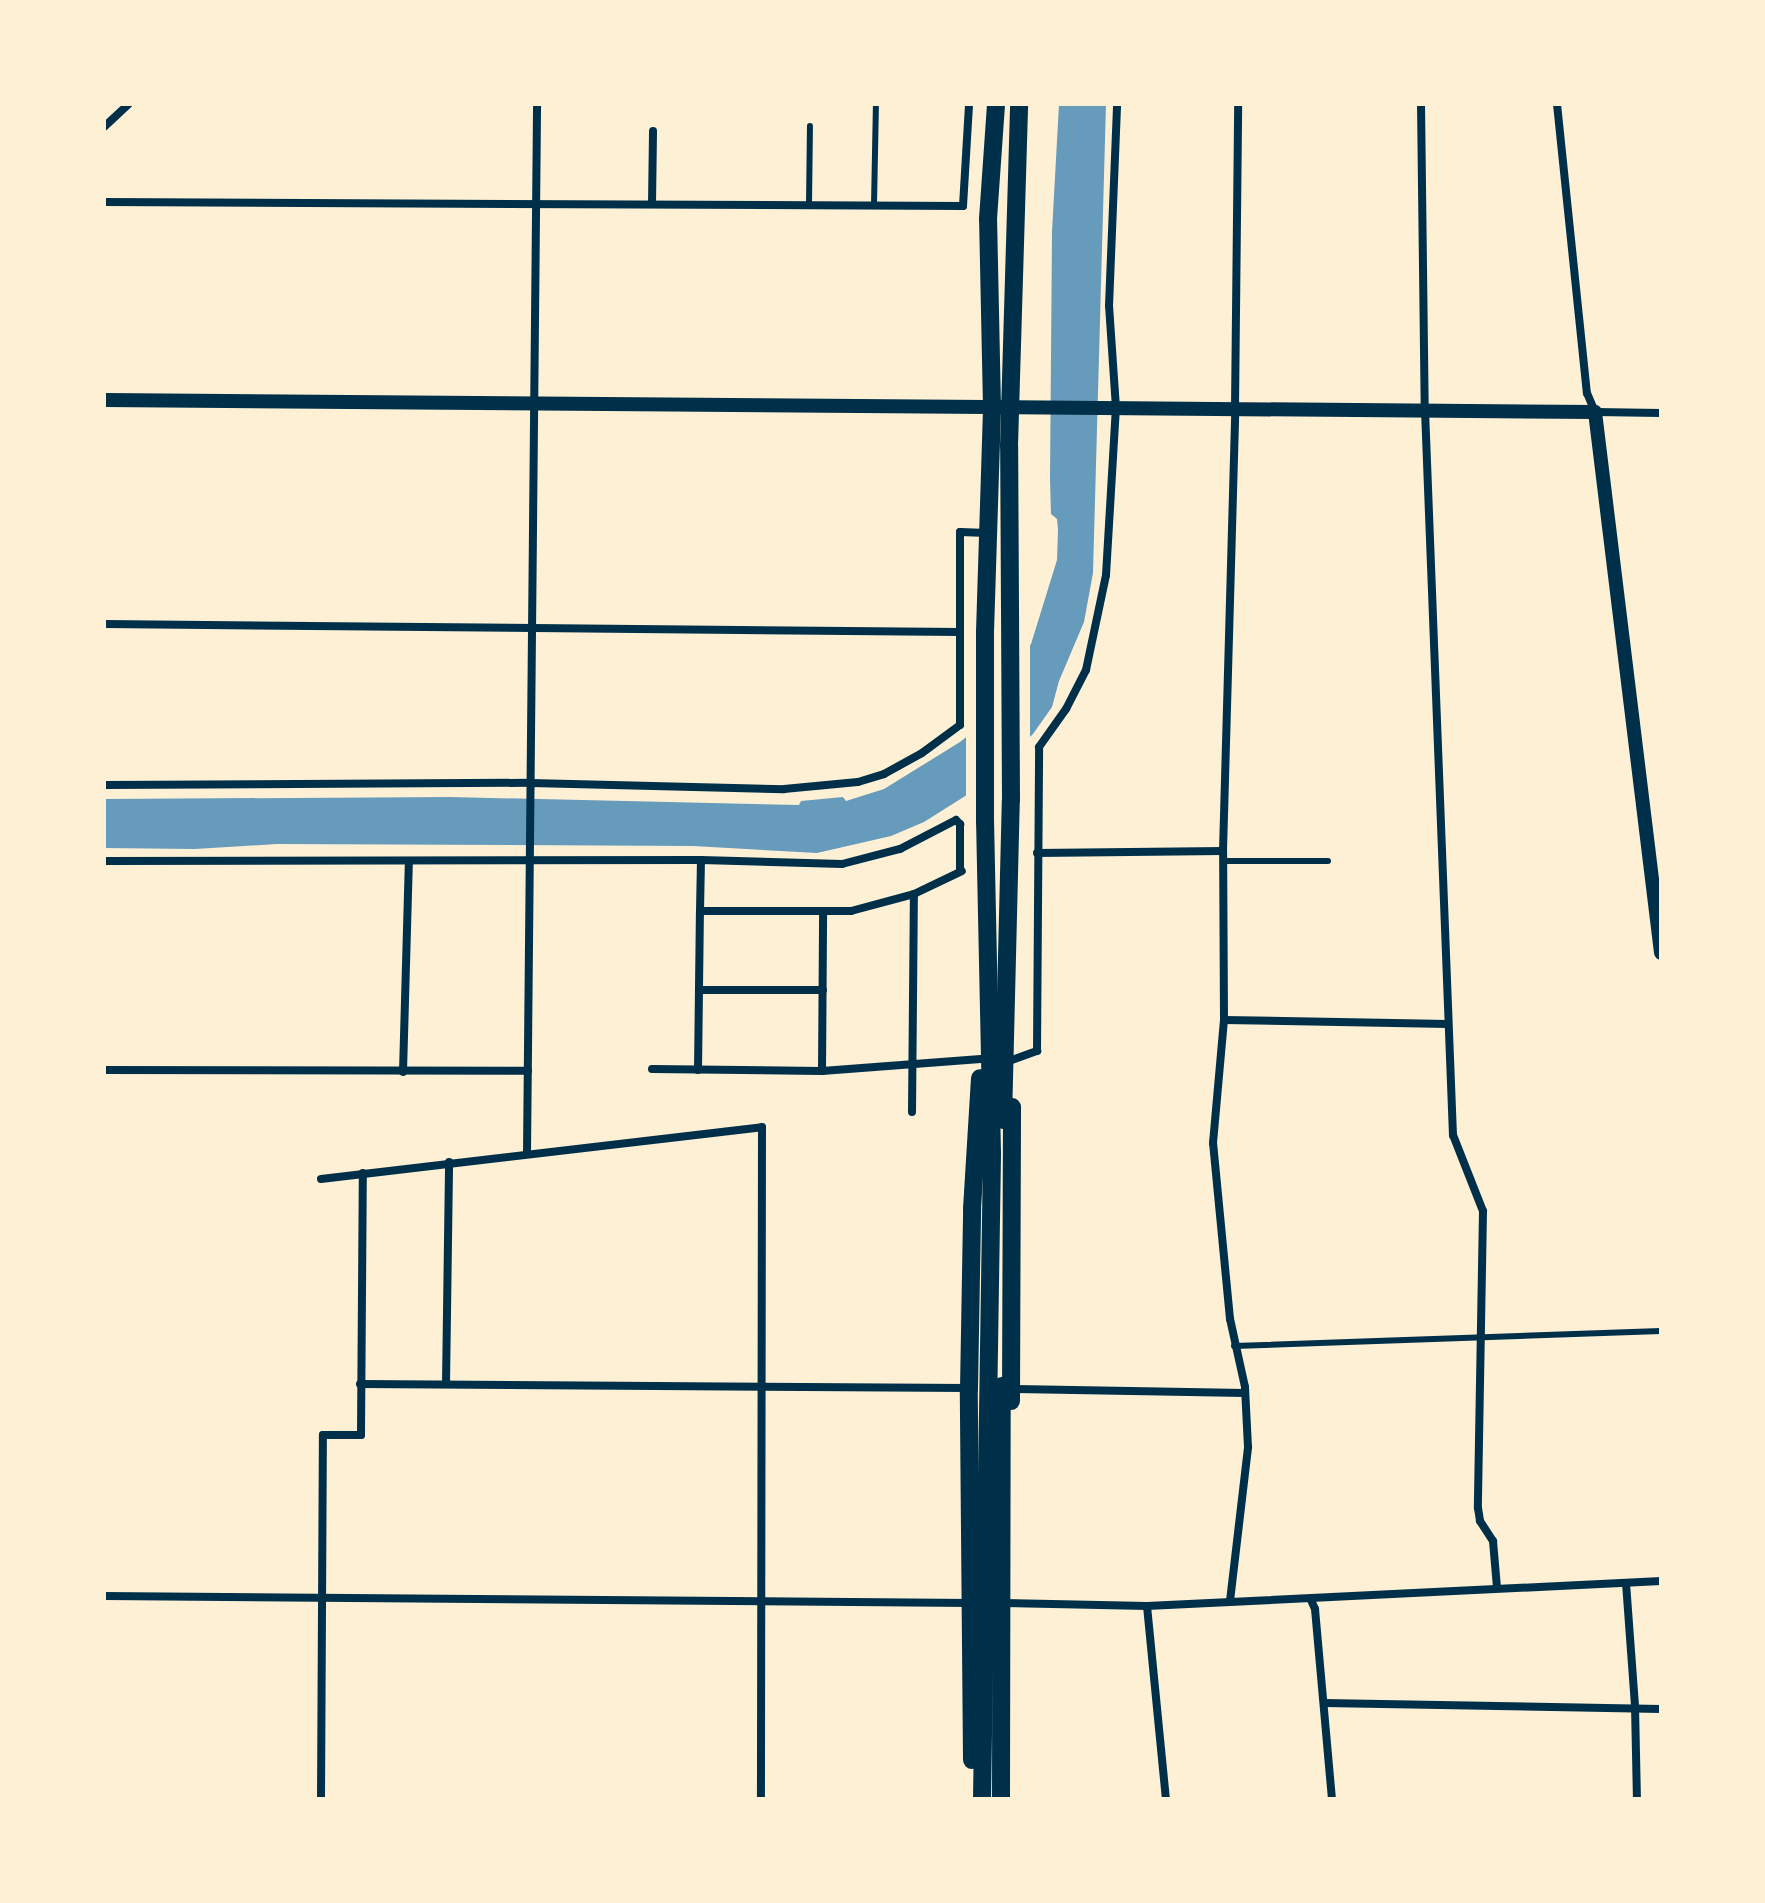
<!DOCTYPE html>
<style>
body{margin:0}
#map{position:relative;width:1765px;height:1903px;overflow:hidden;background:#fdf0d5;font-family:Signika,sans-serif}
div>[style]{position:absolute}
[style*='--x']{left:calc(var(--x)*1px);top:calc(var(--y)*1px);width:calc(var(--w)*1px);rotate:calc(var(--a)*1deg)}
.water>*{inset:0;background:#669bbc}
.pier>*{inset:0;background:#fdf0d5}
.service>*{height:6px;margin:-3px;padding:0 3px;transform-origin:3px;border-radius:3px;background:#003049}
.minor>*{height:8px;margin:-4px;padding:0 4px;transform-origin:4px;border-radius:4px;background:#003049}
.tertiary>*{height:14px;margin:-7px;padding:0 7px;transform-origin:7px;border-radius:7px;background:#003049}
.trunk>*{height:18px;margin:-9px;padding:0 9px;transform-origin:9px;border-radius:9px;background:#003049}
span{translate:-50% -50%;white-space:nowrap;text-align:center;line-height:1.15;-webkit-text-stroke:6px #fdf0d5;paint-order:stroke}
.frame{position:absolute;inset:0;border:106px solid #fdf0d5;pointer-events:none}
</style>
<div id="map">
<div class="water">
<i style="clip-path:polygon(1059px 104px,1106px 104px,1093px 573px,1084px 622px,1059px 681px,1052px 707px,1033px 734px,970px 793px,924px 822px,891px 836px,817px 853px,693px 846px,277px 844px,195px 849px,104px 848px,104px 799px,450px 797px,799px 805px,801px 801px,843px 797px,846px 801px,884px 789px,960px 742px,970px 734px,1031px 644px,1057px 560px,1058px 530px,1057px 519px,1051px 514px,1050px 479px,1052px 232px)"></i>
</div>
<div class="pier">
<i style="clip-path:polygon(1030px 637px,1030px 743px,966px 800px,966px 732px)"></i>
</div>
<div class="service">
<i style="--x:809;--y:204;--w:78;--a:-89.3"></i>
<i style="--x:874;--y:205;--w:101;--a:-88.9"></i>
<i style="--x:1224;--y:861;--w:104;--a:0"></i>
<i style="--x:1234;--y:1346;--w:427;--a:-2"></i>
</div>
<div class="minor">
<i style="--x:1421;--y:104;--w:306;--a:89.3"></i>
<i style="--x:1425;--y:410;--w:726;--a:87.79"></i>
<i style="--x:1453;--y:1135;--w:82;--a:68.5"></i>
<i style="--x:1483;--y:1211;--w:297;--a:91"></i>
<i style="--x:1478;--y:1508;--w:13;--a:81"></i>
<i style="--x:1480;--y:1521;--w:24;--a:57"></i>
<i style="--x:1493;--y:1541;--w:47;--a:85.1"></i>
<i style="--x:1557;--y:104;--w:291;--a:84.1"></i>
<i style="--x:1587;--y:393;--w:21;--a:67"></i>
<i style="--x:1595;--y:412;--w:66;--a:0.9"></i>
<i style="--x:104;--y:127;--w:34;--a:-43"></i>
<i style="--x:104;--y:202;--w:859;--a:0.27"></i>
<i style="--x:963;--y:206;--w:102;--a:-86.6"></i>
<i style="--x:652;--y:204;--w:73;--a:-89.2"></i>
<i style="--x:104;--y:624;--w:856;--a:0.54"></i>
<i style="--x:104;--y:785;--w:427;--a:-0.3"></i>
<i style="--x:531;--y:783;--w:253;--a:1.4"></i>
<i style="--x:784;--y:789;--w:74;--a:-5.4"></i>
<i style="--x:858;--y:782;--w:27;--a:-17"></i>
<i style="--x:884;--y:774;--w:43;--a:-28.9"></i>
<i style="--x:922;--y:753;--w:47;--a:-36.4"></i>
<i style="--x:960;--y:725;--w:193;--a:-90"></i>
<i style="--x:960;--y:532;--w:28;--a:2"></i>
<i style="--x:1037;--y:853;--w:186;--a:-0.6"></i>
<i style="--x:104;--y:861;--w:597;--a:-0.1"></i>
<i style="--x:701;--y:860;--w:141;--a:1.6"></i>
<i style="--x:842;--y:864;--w:60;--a:-14.5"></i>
<i style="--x:900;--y:849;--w:63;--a:-27.4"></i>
<i style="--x:956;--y:820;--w:6;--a:45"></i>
<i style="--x:960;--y:824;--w:47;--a:90"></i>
<i style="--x:700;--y:911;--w:51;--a:-88.9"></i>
<i style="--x:700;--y:990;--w:123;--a:0"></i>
<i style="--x:1224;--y:1020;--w:224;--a:1"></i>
<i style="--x:1012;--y:1060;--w:27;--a:-20"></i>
<i style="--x:1037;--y:1051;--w:304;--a:-89.6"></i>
<i style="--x:1039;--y:747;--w:47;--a:-54.6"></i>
<i style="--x:1066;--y:709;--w:44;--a:-62.9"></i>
<i style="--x:1086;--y:670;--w:97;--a:-78.1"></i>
<i style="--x:1106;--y:575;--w:167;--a:-86.6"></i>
<i style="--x:1116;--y:408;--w:102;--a:-93.9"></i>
<i style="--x:1109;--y:306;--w:202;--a:-87.7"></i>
<i style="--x:652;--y:1069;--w:170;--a:0.7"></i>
<i style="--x:822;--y:1071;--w:159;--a:-4.3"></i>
<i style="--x:104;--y:1070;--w:424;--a:0.1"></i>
<i style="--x:698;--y:1070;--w:159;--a:-89.3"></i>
<i style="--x:700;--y:911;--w:151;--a:0"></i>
<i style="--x:851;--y:911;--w:65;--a:-15.1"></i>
<i style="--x:914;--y:894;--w:53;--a:-25.6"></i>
<i style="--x:822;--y:1071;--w:159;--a:-89.6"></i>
<i style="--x:403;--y:1072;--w:210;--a:-88.4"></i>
<i style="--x:912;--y:1112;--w:218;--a:-89.5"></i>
<i style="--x:527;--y:1153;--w:1049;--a:-89.45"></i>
<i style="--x:321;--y:1179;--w:444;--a:-6.7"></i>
<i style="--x:762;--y:1127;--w:672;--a:90.09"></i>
<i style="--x:360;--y:1384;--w:608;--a:0.38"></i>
<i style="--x:446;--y:1384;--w:222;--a:-89.2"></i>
<i style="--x:1009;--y:1389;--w:236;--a:1"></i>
<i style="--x:1626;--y:1583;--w:123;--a:85.8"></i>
<i style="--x:1635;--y:1706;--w:93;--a:88.8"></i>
<i style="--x:104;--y:1596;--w:867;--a:0.46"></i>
<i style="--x:1311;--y:1600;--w:10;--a:66"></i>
<i style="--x:1315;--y:1609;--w:191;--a:84.9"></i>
<i style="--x:1230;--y:1601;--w:155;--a:-83.3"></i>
<i style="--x:1248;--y:1447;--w:60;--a:-92.9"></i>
<i style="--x:1245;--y:1387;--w:70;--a:-102.4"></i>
<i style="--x:1230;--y:1319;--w:177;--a:-95.5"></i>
<i style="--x:1213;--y:1143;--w:123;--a:-84.9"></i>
<i style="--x:1224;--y:1020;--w:169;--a:-90.3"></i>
<i style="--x:1223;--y:851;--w:443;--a:-88.4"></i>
<i style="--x:1235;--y:408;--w:304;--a:-89.4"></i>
<i style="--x:1001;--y:1603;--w:146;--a:1.2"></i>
<i style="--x:1147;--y:1606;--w:515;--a:-2.78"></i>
<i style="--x:1147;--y:1606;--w:194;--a:84.4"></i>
<i style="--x:1324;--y:1703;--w:337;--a:1"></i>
<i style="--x:321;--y:1799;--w:364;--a:-89.7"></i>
<i style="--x:323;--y:1435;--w:38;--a:0"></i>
<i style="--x:361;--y:1435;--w:262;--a:-89.6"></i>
</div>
<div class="tertiary">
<i style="--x:104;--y:400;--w:1491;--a:0.46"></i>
<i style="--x:1595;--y:412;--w:545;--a:83.04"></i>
</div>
<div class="trunk">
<i style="--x:1003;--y:1120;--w:320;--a:-88.6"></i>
<i style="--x:1011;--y:800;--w:354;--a:-90.3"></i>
<i style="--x:1009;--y:446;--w:342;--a:-88.3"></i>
<i style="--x:1011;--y:1401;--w:294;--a:-89.8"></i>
<i style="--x:972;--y:1760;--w:371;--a:-90.5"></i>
<i style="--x:969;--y:1389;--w:180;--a:-89"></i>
<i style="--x:972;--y:1209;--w:131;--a:-86.5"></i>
<i style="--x:982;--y:1799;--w:646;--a:-89.11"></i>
<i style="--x:992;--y:1153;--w:331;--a:-91.2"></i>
<i style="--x:985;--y:822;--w:190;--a:-90"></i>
<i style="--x:985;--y:632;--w:225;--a:-88.2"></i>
<i style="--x:992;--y:407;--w:188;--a:-91.2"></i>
<i style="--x:988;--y:219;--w:115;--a:-86"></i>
<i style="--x:1001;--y:1799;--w:413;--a:-89.9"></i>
</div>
<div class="frame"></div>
</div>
